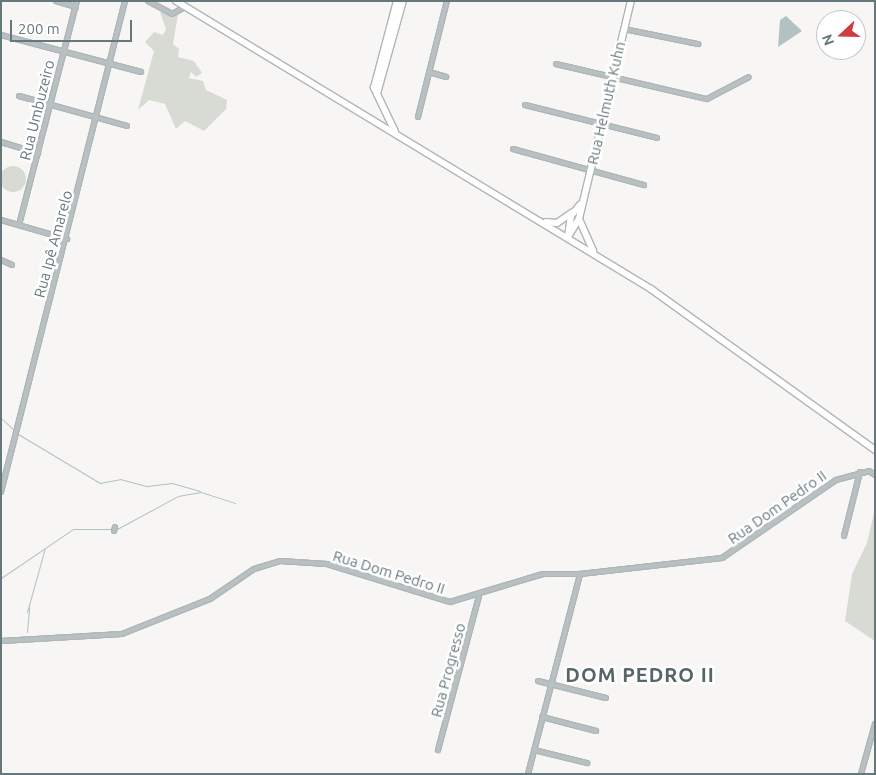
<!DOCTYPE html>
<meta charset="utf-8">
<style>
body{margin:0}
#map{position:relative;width:876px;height:775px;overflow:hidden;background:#f7f6f4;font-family:Ubuntu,sans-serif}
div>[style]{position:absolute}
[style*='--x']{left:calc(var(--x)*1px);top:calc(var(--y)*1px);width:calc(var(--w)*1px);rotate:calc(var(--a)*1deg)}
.green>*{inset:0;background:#d8dbd4}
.round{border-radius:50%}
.water>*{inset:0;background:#b2c2c2}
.stream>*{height:1px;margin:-0.5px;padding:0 0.5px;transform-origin:0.5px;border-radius:0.5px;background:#b2c2c2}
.roads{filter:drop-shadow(1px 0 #aeb6b8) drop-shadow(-1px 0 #aeb6b8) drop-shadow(0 1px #aeb6b8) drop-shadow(0 -1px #aeb6b8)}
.street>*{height:4px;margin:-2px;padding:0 2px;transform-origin:2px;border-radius:2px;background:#b9c0c1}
.secondary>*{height:5.5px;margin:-2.75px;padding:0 2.75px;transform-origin:2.75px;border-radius:2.75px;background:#fff}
.primary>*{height:6px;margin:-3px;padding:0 3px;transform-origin:3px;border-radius:3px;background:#fff}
span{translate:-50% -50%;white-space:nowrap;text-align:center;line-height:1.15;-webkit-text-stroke:5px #fff;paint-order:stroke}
.street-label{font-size:15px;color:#65787b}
.district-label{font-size:20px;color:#566567;font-weight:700;letter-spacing:1px}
.frame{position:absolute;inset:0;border:2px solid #65787b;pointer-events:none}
.north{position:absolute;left:816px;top:10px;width:50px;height:50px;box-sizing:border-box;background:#fff;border:1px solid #c1c9ca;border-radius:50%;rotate:249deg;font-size:14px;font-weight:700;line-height:20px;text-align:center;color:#65787b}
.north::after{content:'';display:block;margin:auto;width:18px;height:22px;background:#cf3c44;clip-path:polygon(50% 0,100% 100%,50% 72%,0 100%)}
.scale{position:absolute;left:10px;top:20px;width:122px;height:22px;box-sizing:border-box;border:2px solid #65787b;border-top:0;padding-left:6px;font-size:15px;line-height:18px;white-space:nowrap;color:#65787b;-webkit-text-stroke:4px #fff;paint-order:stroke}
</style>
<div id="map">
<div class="green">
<i style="clip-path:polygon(160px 12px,178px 15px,173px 44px,179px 49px,178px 57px,194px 61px,202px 73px,196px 77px,191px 72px,189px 78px,203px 81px,206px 90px,227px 100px,226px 109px,204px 131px,185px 121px,176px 129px,165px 104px,149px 100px,138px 110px,154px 51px,145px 42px,154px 32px,163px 35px,166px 29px)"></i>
<i class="round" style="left:0;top:166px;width:26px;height:26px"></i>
<i style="clip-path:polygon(875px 508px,874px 542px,875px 641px,845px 621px,852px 574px,867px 543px)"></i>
</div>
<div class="water">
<i style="clip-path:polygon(786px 16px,802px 31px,778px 47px,780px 20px)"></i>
</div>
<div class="stream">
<i style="--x:1;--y:418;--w:19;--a:43"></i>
<i style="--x:18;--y:434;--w:96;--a:30.9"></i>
<i style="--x:100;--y:483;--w:20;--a:-11"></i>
<i style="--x:120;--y:479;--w:28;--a:15"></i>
<i style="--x:147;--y:486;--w:25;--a:-7"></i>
<i style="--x:172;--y:483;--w:29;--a:16"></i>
<i style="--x:117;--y:529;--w:69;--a:-28.4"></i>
<i style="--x:178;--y:496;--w:23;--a:-10"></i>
<i style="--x:201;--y:492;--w:36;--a:18"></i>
<i style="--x:1;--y:578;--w:87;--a:-34.2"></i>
<i style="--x:73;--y:529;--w:40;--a:0"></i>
<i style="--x:27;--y:612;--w:66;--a:-74.3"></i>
<i style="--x:27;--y:632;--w:25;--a:-85"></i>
</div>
<div class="roads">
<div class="street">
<i style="--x:56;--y:1;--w:21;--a:17"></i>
<i style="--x:148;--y:1;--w:27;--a:28"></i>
<i style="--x:172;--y:14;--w:15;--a:-28"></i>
<i style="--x:624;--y:29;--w:76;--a:11.5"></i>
<i style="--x:1;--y:35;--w:145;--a:14.8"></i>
<i style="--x:556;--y:64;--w:155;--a:13.1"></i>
<i style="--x:707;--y:99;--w:47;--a:-27.6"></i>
<i style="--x:429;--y:72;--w:18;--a:16"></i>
<i style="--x:19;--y:96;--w:112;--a:15.5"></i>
<i style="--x:525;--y:105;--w:136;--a:14"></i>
<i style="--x:418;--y:117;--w:120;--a:-76"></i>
<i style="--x:1;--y:142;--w:39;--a:17"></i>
<i style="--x:513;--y:149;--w:136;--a:15.4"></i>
<i style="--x:1;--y:220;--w:69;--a:16.1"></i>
<i style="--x:19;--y:225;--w:231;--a:-75.5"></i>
<i style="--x:1;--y:260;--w:12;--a:24"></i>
<i style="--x:1;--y:492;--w:506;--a:-75.83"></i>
<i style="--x:114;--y:531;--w:4;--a:-76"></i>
<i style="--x:844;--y:536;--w:66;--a:-76"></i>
<i style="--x:1;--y:641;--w:121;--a:-3.3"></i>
<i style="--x:122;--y:634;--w:95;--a:-21.7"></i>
<i style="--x:210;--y:599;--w:53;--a:-34.3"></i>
<i style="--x:254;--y:569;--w:27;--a:-17"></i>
<i style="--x:280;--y:561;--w:47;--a:3.7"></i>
<i style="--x:327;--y:564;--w:129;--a:17.2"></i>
<i style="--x:450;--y:602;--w:97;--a:-16.8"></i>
<i style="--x:543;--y:574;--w:37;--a:0"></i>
<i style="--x:580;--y:574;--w:143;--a:-6.4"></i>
<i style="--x:722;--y:558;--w:138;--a:-34.4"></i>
<i style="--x:836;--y:480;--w:34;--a:-15"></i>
<i style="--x:869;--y:471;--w:7;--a:34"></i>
<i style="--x:538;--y:681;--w:70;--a:14"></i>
<i style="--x:542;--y:717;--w:56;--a:14.5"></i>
<i style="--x:438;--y:750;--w:159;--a:-75.1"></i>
<i style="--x:534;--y:750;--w:55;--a:13.8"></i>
<i style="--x:528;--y:774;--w:207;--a:-75.4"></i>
<i style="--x:861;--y:774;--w:52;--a:-74.4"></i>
</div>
<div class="secondary">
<i style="--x:377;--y:94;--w:97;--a:-74.4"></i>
<i style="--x:395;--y:132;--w:49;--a:-115.5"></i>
<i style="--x:374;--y:88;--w:90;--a:-75.2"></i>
<i style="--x:568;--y:237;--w:21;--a:-59"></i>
<i style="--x:579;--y:219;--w:224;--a:-76.6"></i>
<i style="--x:568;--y:237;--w:21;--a:-82"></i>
<i style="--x:571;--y:216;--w:14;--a:-51"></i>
</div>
<div class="primary">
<i style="--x:176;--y:1;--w:555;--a:31.23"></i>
<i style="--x:651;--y:289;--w:276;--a:35.7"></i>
<i style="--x:579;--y:219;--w:35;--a:66"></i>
<i style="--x:546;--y:222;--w:11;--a:5"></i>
<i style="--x:557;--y:223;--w:19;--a:-35"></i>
</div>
</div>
<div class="street-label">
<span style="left:606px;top:103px;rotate:-77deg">Rua Helmuth Kuhn</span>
<span style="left:37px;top:110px;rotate:-76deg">Rua Umbuzeiro</span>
<span style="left:53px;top:244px;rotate:-75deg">Rua Ipê Amarelo</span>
<span style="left:777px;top:507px;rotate:-35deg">Rua Dom Pedro II</span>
<span style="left:389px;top:572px;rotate:17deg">Rua Dom Pedro II</span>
<span style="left:448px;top:670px;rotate:-75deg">Rua Progresso</span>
</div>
<div class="district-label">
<span style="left:640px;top:674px">DOM PEDRO II</span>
</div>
<div class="frame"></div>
<div class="north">N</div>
<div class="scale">200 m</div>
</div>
